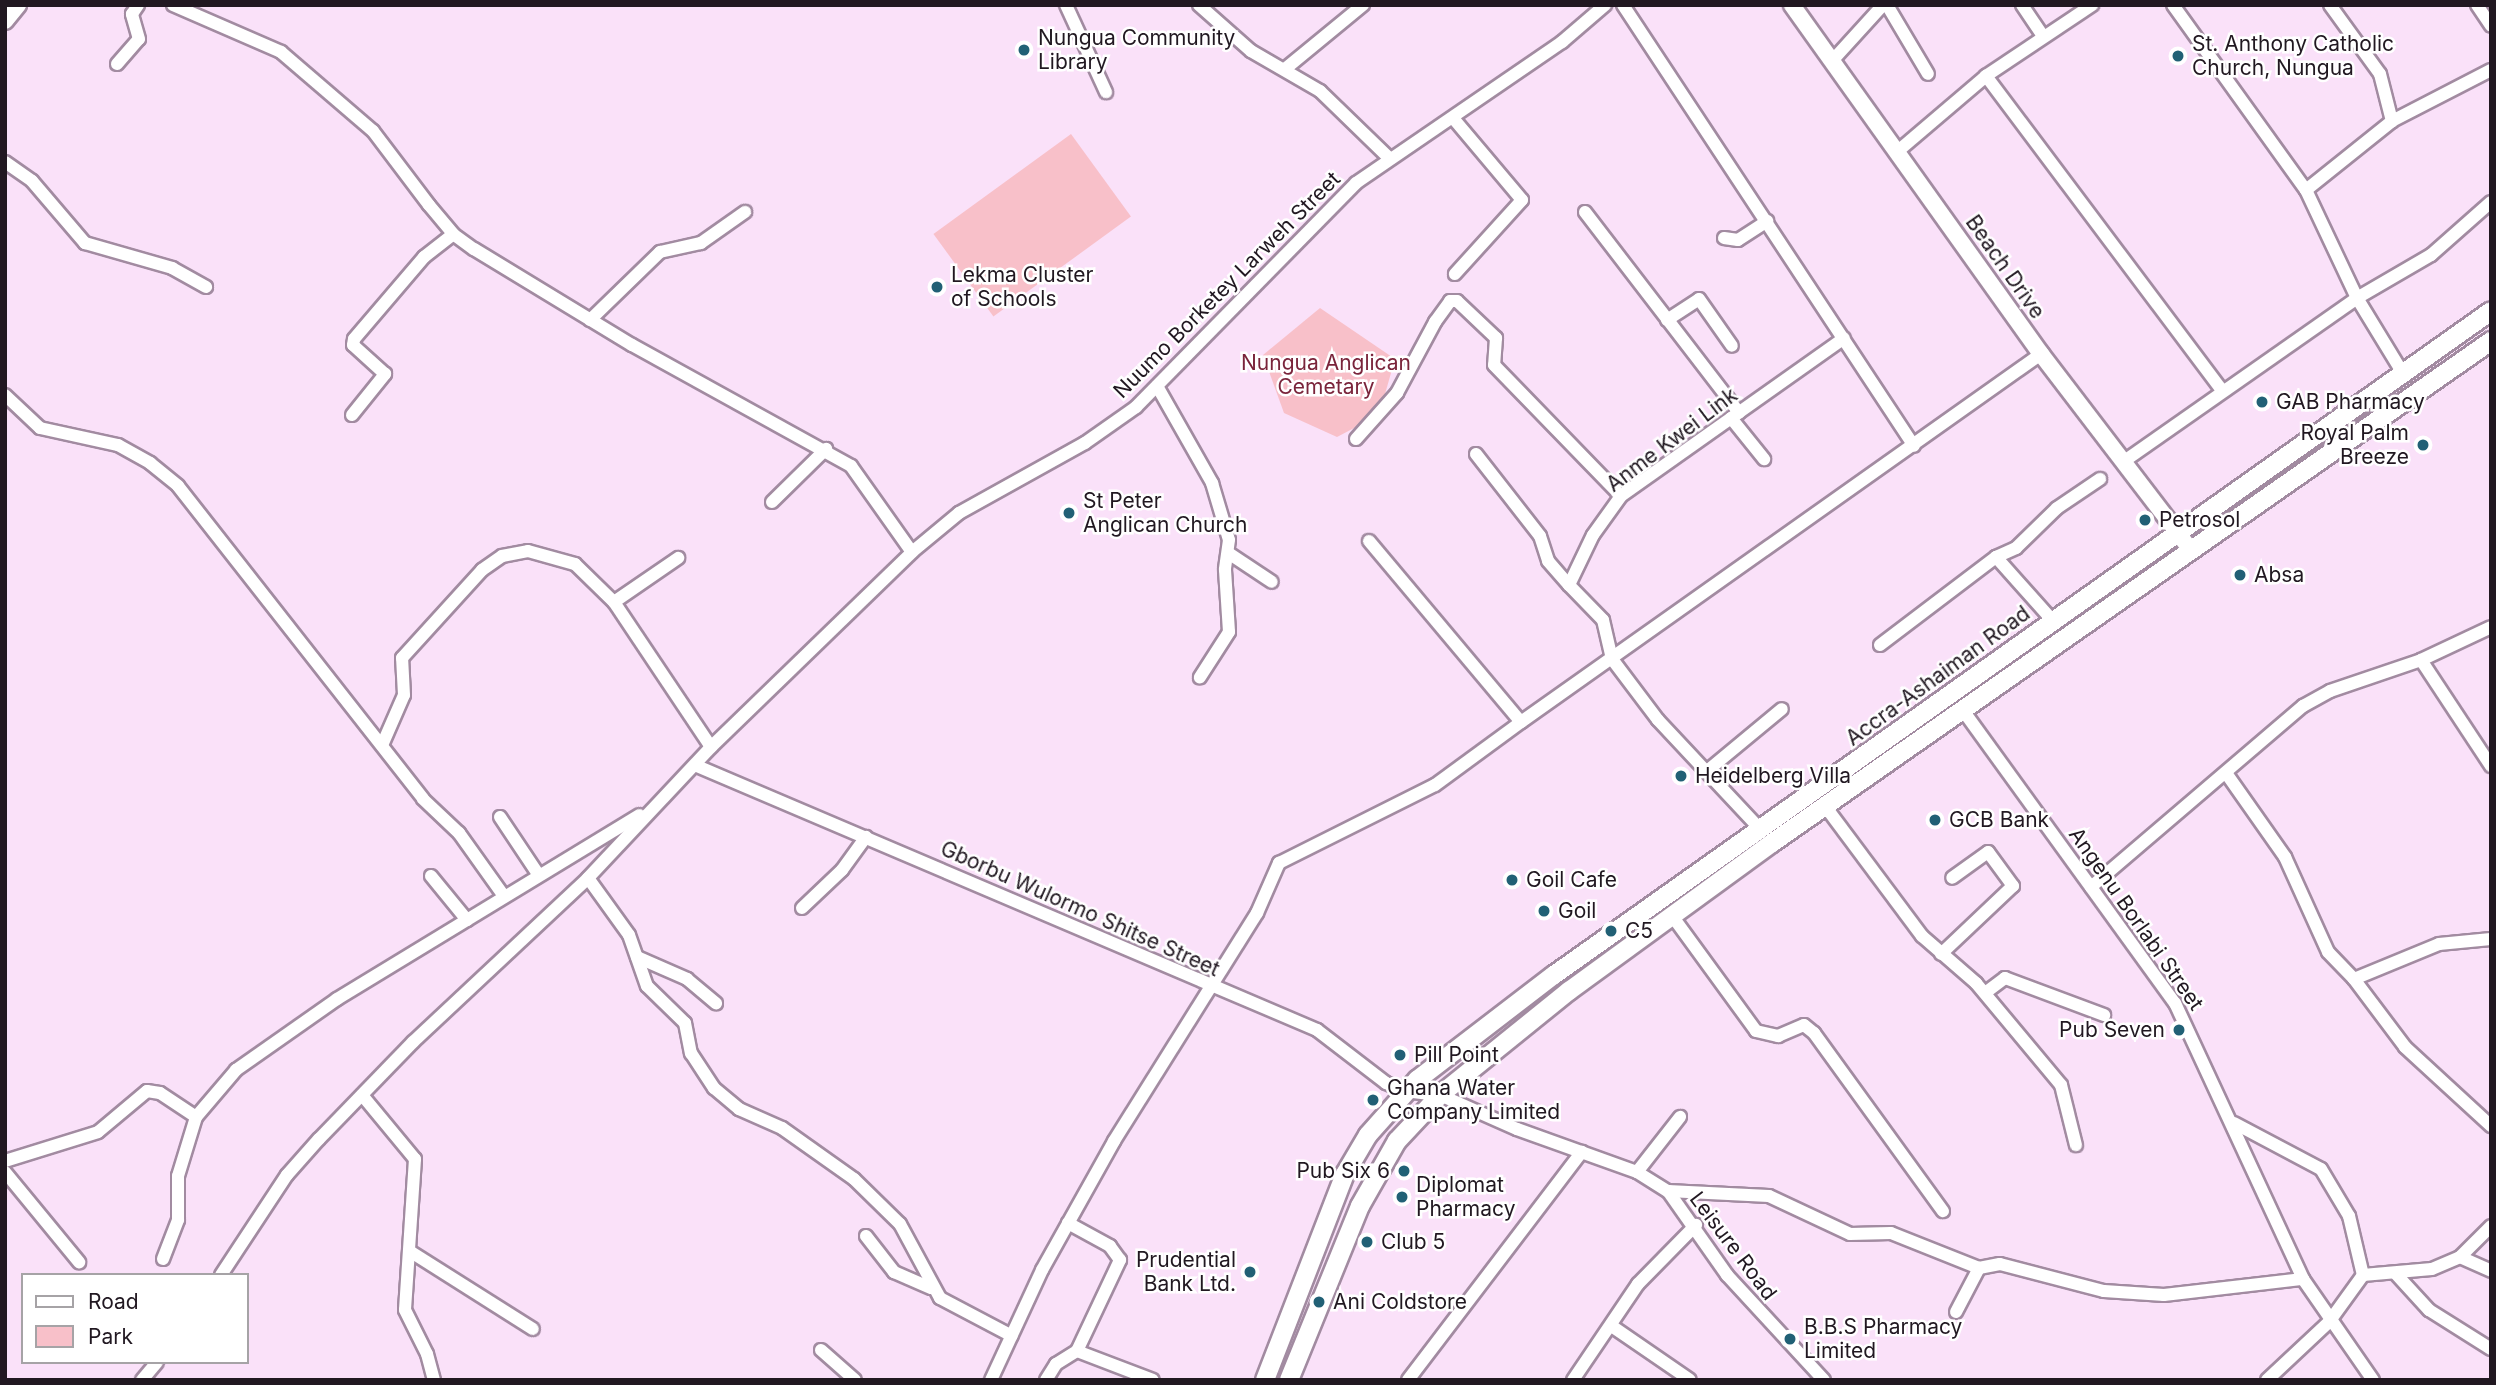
<!DOCTYPE html>
<style>
body{margin:0}
#map{position:relative;width:2496px;height:1385px;overflow:hidden;background:#fae1f9;font-family:Inter,sans-serif}
div>[style]{position:absolute}
[style*='--x']{left:calc(var(--x)*1px);top:calc(var(--y)*1px);width:calc(var(--w)*1px);rotate:calc(var(--a)*1deg)}
.green>*{inset:0;background:#f8c0c9;transform-origin:0 0}
.roads{filter:drop-shadow(2px 0 #a28ba1) drop-shadow(-2px 0 #a28ba1) drop-shadow(0 2px #a28ba1) drop-shadow(0 -2px #a28ba1)}
.street>*{height:12px;margin:-6px;padding:0 6px;transform-origin:6px;border-radius:6px;background:#fff}
.secondary>*{height:16px;margin:-8px;padding:0 8px;transform-origin:8px;border-radius:8px;background:#fff}
.primary>*{height:18px;margin:-9px;padding:0 9px;transform-origin:9px;border-radius:9px;background:#fff}
.dots>*{width:19px;height:19px;translate:-50% -50%;box-sizing:border-box;border:4px solid #fff;border-radius:50%}
span{translate:-50% -50%;white-space:nowrap;text-align:center;line-height:1.15;-webkit-text-stroke:5px #fff;paint-order:stroke}
.poi-label{font-size:21px;color:#211821}
.left{translate:0 -50%;text-align:left}
.right{translate:-100% -50%;text-align:right}
.street-label{font-size:21px;color:#211821}
.park-label{font-size:21px;color:#7a243b}
.frame{position:absolute;inset:0;border:7px solid #211821;pointer-events:none}
.legend{position:absolute;left:21px;top:1273px;width:228px;height:91px;box-sizing:border-box;background:#fff;border:2px solid #a6a3a6;margin:0;padding:9px 12px;list-style:none;font-size:21px;color:#211821}
.legend li{display:flex;align-items:center;gap:14px;height:35px}
.legend b{width:35px;border:2px solid #a6a3a6}
</style>
<div id="map">
<div class="green">
<i style="left:1071px;top:134px;width:102px;height:170px;rotate:54deg"></i>
<i style="clip-path:polygon(1320px 308px,1395px 359px,1379px 415px,1337px 437px,1284px 413px,1263px 355px)"></i>
</div>
<div class="roads">
<div class="street">
<i style="--x:173;--y:5;--w:118;--a:23.5"></i>
<i style="--x:281;--y:52;--w:121;--a:40.7"></i>
<i style="--x:373;--y:131;--w:93;--a:52.9"></i>
<i style="--x:429;--y:205;--w:38;--a:50"></i>
<i style="--x:453;--y:234;--w:26;--a:36"></i>
<i style="--x:474;--y:249;--w:185;--a:31.3"></i>
<i style="--x:632;--y:345;--w:250;--a:28.9"></i>
<i style="--x:851;--y:466;--w:105;--a:54.7"></i>
<i style="--x:1066;--y:5;--w:96;--a:65.3"></i>
<i style="--x:1199;--y:5;--w:69;--a:41.5"></i>
<i style="--x:1251;--y:51;--w:80;--a:30.1"></i>
<i style="--x:1320;--y:91;--w:95;--a:44.1"></i>
<i style="--x:1623;--y:5;--w:528;--a:56.58"></i>
<i style="--x:1887;--y:5;--w:80;--a:59.3"></i>
<i style="--x:2022;--y:5;--w:37;--a:56"></i>
<i style="--x:2173;--y:5;--w:228;--a:54.3"></i>
<i style="--x:2306;--y:190;--w:119;--a:64.7"></i>
<i style="--x:2357;--y:298;--w:90;--a:58.6"></i>
<i style="--x:2330;--y:5;--w:85;--a:54.1"></i>
<i style="--x:2380;--y:74;--w:49;--a:75.7"></i>
<i style="--x:2477;--y:5;--w:25;--a:56"></i>
<i style="--x:1832;--y:61;--w:76;--a:-47.7"></i>
<i style="--x:117;--y:64;--w:33;--a:-49"></i>
<i style="--x:139;--y:39;--w:26;--a:-106"></i>
<i style="--x:132;--y:14;--w:11;--a:-56"></i>
<i style="--x:1285;--y:69;--w:101;--a:-39.4"></i>
<i style="--x:1986;--y:76;--w:393;--a:53.1"></i>
<i style="--x:1453;--y:118;--w:107;--a:49.9"></i>
<i style="--x:1522;--y:200;--w:100;--a:132.2"></i>
<i style="--x:1898;--y:151;--w:116;--a:-40.4"></i>
<i style="--x:1986;--y:76;--w:128;--a:-33.8"></i>
<i style="--x:5;--y:162;--w:33;--a:35"></i>
<i style="--x:32;--y:181;--w:82;--a:49.5"></i>
<i style="--x:85;--y:243;--w:91;--a:16"></i>
<i style="--x:172;--y:268;--w:39;--a:29"></i>
<i style="--x:2306;--y:190;--w:110;--a:-38.7"></i>
<i style="--x:2392;--y:121;--w:111;--a:-27.3"></i>
<i style="--x:1585;--y:212;--w:253;--a:52.5"></i>
<i style="--x:1724;--y:238;--w:14;--a:8"></i>
<i style="--x:1738;--y:240;--w:35;--a:-33"></i>
<i style="--x:590;--y:320;--w:98;--a:-44.2"></i>
<i style="--x:660;--y:252;--w:42;--a:-12.4"></i>
<i style="--x:701;--y:243;--w:54;--a:-35.2"></i>
<i style="--x:1667;--y:320;--w:38;--a:-33"></i>
<i style="--x:1699;--y:299;--w:57;--a:54.9"></i>
<i style="--x:1157;--y:386;--w:112;--a:60.4"></i>
<i style="--x:1212;--y:483;--w:59;--a:73.4"></i>
<i style="--x:1229;--y:540;--w:30;--a:98"></i>
<i style="--x:1225;--y:570;--w:62;--a:86.3"></i>
<i style="--x:1229;--y:632;--w:54;--a:122.8"></i>
<i style="--x:5;--y:395;--w:48;--a:43.3"></i>
<i style="--x:40;--y:428;--w:80;--a:12.3"></i>
<i style="--x:118;--y:445;--w:37;--a:29"></i>
<i style="--x:150;--y:463;--w:36;--a:39"></i>
<i style="--x:178;--y:486;--w:397;--a:51.9"></i>
<i style="--x:423;--y:799;--w:50;--a:43.4"></i>
<i style="--x:459;--y:833;--w:77;--a:54.5"></i>
<i style="--x:352;--y:415;--w:53;--a:-51.2"></i>
<i style="--x:385;--y:374;--w:43;--a:-137.8"></i>
<i style="--x:353;--y:345;--w:6;--a:-81"></i>
<i style="--x:354;--y:339;--w:108;--a:-49.5"></i>
<i style="--x:424;--y:257;--w:37;--a:-38"></i>
<i style="--x:1731;--y:418;--w:53;--a:51.2"></i>
<i style="--x:1356;--y:439;--w:62;--a:-48.3"></i>
<i style="--x:1397;--y:393;--w:81;--a:-61.8"></i>
<i style="--x:1435;--y:322;--w:26;--a:-54"></i>
<i style="--x:1450;--y:301;--w:7;--a:0"></i>
<i style="--x:1457;--y:301;--w:54;--a:43.5"></i>
<i style="--x:1496;--y:338;--w:27;--a:94"></i>
<i style="--x:1494;--y:365;--w:182;--a:45.9"></i>
<i style="--x:1476;--y:454;--w:104;--a:52"></i>
<i style="--x:1540;--y:536;--w:26;--a:72"></i>
<i style="--x:1548;--y:561;--w:32;--a:49"></i>
<i style="--x:2123;--y:462;--w:286;--a:-35"></i>
<i style="--x:2357;--y:298;--w:86;--a:-30.2"></i>
<i style="--x:2431;--y:255;--w:80;--a:-41.5"></i>
<i style="--x:772;--y:502;--w:76;--a:-44.5"></i>
<i style="--x:1369;--y:541;--w:236;--a:50"></i>
<i style="--x:1521;--y:722;--w:637;--a:-35.29"></i>
<i style="--x:1230;--y:554;--w:50;--a:33.7"></i>
<i style="--x:1996;--y:557;--w:22;--a:-24"></i>
<i style="--x:2016;--y:548;--w:57;--a:-44.3"></i>
<i style="--x:2057;--y:508;--w:52;--a:-34"></i>
<i style="--x:614;--y:602;--w:78;--a:-34.5"></i>
<i style="--x:1880;--y:645;--w:146;--a:-37.2"></i>
<i style="--x:1996;--y:557;--w:86;--a:48.3"></i>
<i style="--x:2421;--y:660;--w:127;--a:56.6"></i>
<i style="--x:1962;--y:709;--w:363;--a:54.1"></i>
<i style="--x:2175;--y:1003;--w:304;--a:65.1"></i>
<i style="--x:2303;--y:1279;--w:123;--a:55.3"></i>
<i style="--x:383;--y:743;--w:52;--a:-66.4"></i>
<i style="--x:404;--y:695;--w:37;--a:-93"></i>
<i style="--x:402;--y:658;--w:119;--a:-47.7"></i>
<i style="--x:482;--y:570;--w:24;--a:-35"></i>
<i style="--x:502;--y:556;--w:26;--a:-11"></i>
<i style="--x:528;--y:551;--w:49;--a:15.5"></i>
<i style="--x:575;--y:564;--w:54;--a:44.3"></i>
<i style="--x:614;--y:602;--w:174;--a:56.2"></i>
<i style="--x:697;--y:766;--w:674;--a:23.06"></i>
<i style="--x:1317;--y:1030;--w:87;--a:37.5"></i>
<i style="--x:1386;--y:1083;--w:21;--a:23"></i>
<i style="--x:1405;--y:1091;--w:35;--a:7"></i>
<i style="--x:1440;--y:1095;--w:84;--a:23.8"></i>
<i style="--x:1517;--y:1129;--w:127;--a:19.7"></i>
<i style="--x:1637;--y:1172;--w:36;--a:32"></i>
<i style="--x:1668;--y:1191;--w:103;--a:54.9"></i>
<i style="--x:1727;--y:1275;--w:143;--a:47.3"></i>
<i style="--x:1707;--y:771;--w:97;--a:-39.6"></i>
<i style="--x:2226;--y:773;--w:103;--a:54.9"></i>
<i style="--x:2285;--y:857;--w:104;--a:65.6"></i>
<i style="--x:2328;--y:952;--w:37;--a:46"></i>
<i style="--x:2354;--y:979;--w:85;--a:53.1"></i>
<i style="--x:2405;--y:1047;--w:117;--a:42.6"></i>
<i style="--x:1825;--y:806;--w:162;--a:53.3"></i>
<i style="--x:1922;--y:936;--w:72;--a:41"></i>
<i style="--x:1976;--y:983;--w:133;--a:50.2"></i>
<i style="--x:2061;--y:1085;--w:62;--a:76"></i>
<i style="--x:500;--y:817;--w:69;--a:56.3"></i>
<i style="--x:1761;--y:830;--w:151;--a:-133.1"></i>
<i style="--x:1658;--y:720;--w:76;--a:-127"></i>
<i style="--x:1612;--y:659;--w:40;--a:-103"></i>
<i style="--x:1603;--y:620;--w:49;--a:-134.2"></i>
<i style="--x:1569;--y:585;--w:55;--a:-64.4"></i>
<i style="--x:1593;--y:535;--w:48;--a:-54.3"></i>
<i style="--x:1621;--y:496;--w:273;--a:-35.3"></i>
<i style="--x:431;--y:876;--w:57;--a:50.7"></i>
<i style="--x:588;--y:878;--w:70;--a:54.3"></i>
<i style="--x:629;--y:935;--w:54;--a:70.6"></i>
<i style="--x:647;--y:986;--w:53;--a:44.2"></i>
<i style="--x:685;--y:1023;--w:31;--a:79"></i>
<i style="--x:691;--y:1053;--w:42;--a:56.7"></i>
<i style="--x:714;--y:1088;--w:33;--a:40"></i>
<i style="--x:739;--y:1109;--w:47;--a:23.8"></i>
<i style="--x:782;--y:1128;--w:88;--a:35.3"></i>
<i style="--x:854;--y:1179;--w:64;--a:44.4"></i>
<i style="--x:900;--y:1224;--w:84;--a:61.6"></i>
<i style="--x:940;--y:1298;--w:81;--a:27.8"></i>
<i style="--x:2091;--y:887;--w:279;--a:-40.5"></i>
<i style="--x:2303;--y:706;--w:31;--a:-29"></i>
<i style="--x:2330;--y:691;--w:96;--a:-18.8"></i>
<i style="--x:2421;--y:660;--w:77;--a:-25.2"></i>
<i style="--x:802;--y:908;--w:55;--a:-43.5"></i>
<i style="--x:842;--y:870;--w:41;--a:-54"></i>
<i style="--x:1673;--y:917;--w:141;--a:53.9"></i>
<i style="--x:1756;--y:1031;--w:23;--a:13"></i>
<i style="--x:1778;--y:1036;--w:28;--a:-23"></i>
<i style="--x:1804;--y:1025;--w:13;--a:39"></i>
<i style="--x:1814;--y:1033;--w:220;--a:54.1"></i>
<i style="--x:1941;--y:954;--w:99;--a:-43.4"></i>
<i style="--x:2013;--y:886;--w:42;--a:-126.3"></i>
<i style="--x:1988;--y:852;--w:44;--a:144.2"></i>
<i style="--x:637;--y:957;--w:55;--a:23.7"></i>
<i style="--x:687;--y:979;--w:38;--a:40"></i>
<i style="--x:2354;--y:979;--w:92;--a:-22.4"></i>
<i style="--x:2439;--y:944;--w:52;--a:-5.5"></i>
<i style="--x:1985;--y:993;--w:25;--a:-37"></i>
<i style="--x:2005;--y:978;--w:106;--a:20.5"></i>
<i style="--x:362;--y:1095;--w:83;--a:50.4"></i>
<i style="--x:415;--y:1159;--w:151;--a:93.8"></i>
<i style="--x:405;--y:1310;--w:49;--a:63.4"></i>
<i style="--x:427;--y:1354;--w:27;--a:75"></i>
<i style="--x:2234;--y:1123;--w:98;--a:27.9"></i>
<i style="--x:2321;--y:1169;--w:55;--a:59.2"></i>
<i style="--x:2349;--y:1216;--w:61;--a:76.7"></i>
<i style="--x:5;--y:1161;--w:97;--a:-17.3"></i>
<i style="--x:98;--y:1132;--w:64;--a:-39.9"></i>
<i style="--x:147;--y:1091;--w:13;--a:9"></i>
<i style="--x:160;--y:1093;--w:43;--a:33.7"></i>
<i style="--x:196;--y:1117;--w:62;--a:-49.6"></i>
<i style="--x:236;--y:1070;--w:123;--a:-35.1"></i>
<i style="--x:337;--y:999;--w:354;--a:-31.3"></i>
<i style="--x:5;--y:1172;--w:117;--a:50.6"></i>
<i style="--x:1637;--y:1172;--w:70;--a:-52"></i>
<i style="--x:1668;--y:1191;--w:101;--a:2.8"></i>
<i style="--x:1769;--y:1196;--w:89;--a:25.1"></i>
<i style="--x:1850;--y:1234;--w:41;--a:-1.4"></i>
<i style="--x:1891;--y:1233;--w:95;--a:21.7"></i>
<i style="--x:866;--y:1236;--w:46;--a:52.1"></i>
<i style="--x:894;--y:1272;--w:40;--a:23.4"></i>
<i style="--x:411;--y:1252;--w:144;--a:32.3"></i>
<i style="--x:2460;--y:1257;--w:34;--a:24"></i>
<i style="--x:163;--y:1259;--w:42;--a:-69"></i>
<i style="--x:178;--y:1220;--w:44;--a:-90"></i>
<i style="--x:178;--y:1176;--w:62;--a:-73"></i>
<i style="--x:2396;--y:1274;--w:49;--a:47.5"></i>
<i style="--x:2429;--y:1310;--w:73;--a:32.2"></i>
<i style="--x:221;--y:1275;--w:120;--a:-56.6"></i>
<i style="--x:287;--y:1175;--w:48;--a:-48.4"></i>
<i style="--x:319;--y:1139;--w:135;--a:-45.9"></i>
<i style="--x:413;--y:1042;--w:240;--a:-43.1"></i>
<i style="--x:588;--y:878;--w:180;--a:-46.8"></i>
<i style="--x:711;--y:747;--w:280;--a:-44.1"></i>
<i style="--x:912;--y:552;--w:61;--a:-39.7"></i>
<i style="--x:959;--y:513;--w:144;--a:-29.1"></i>
<i style="--x:1085;--y:443;--w:62;--a:-35.2"></i>
<i style="--x:1136;--y:407;--w:314;--a:-45.5"></i>
<i style="--x:1356;--y:183;--w:250;--a:-34.4"></i>
<i style="--x:1562;--y:42;--w:57;--a:-40.7"></i>
<i style="--x:2363;--y:1275;--w:69;--a:-5"></i>
<i style="--x:2432;--y:1269;--w:30;--a:-23"></i>
<i style="--x:2460;--y:1257;--w:44;--a:-45"></i>
<i style="--x:1956;--y:1312;--w:50;--a:-62.4"></i>
<i style="--x:1979;--y:1268;--w:21;--a:-11"></i>
<i style="--x:2000;--y:1264;--w:107;--a:14.6"></i>
<i style="--x:2104;--y:1291;--w:60;--a:3.8"></i>
<i style="--x:2164;--y:1295;--w:140;--a:-6.6"></i>
<i style="--x:1613;--y:1327;--w:93;--a:34.5"></i>
<i style="--x:821;--y:1350;--w:45;--a:41.4"></i>
<i style="--x:1077;--y:1351;--w:81;--a:20.9"></i>
<i style="--x:142;--y:1380;--w:23;--a:-50"></i>
<i style="--x:991;--y:1380;--w:121;--a:-65.1"></i>
<i style="--x:1042;--y:1270;--w:148;--a:-60.8"></i>
<i style="--x:1114;--y:1141;--w:269;--a:-57.9"></i>
<i style="--x:1257;--y:913;--w:55;--a:-66.3"></i>
<i style="--x:1279;--y:863;--w:174;--a:-26.6"></i>
<i style="--x:1435;--y:785;--w:107;--a:-36.2"></i>
<i style="--x:1046;--y:1380;--w:19;--a:-58"></i>
<i style="--x:1056;--y:1364;--w:25;--a:-32"></i>
<i style="--x:1077;--y:1351;--w:101;--a:-64.7"></i>
<i style="--x:1120;--y:1260;--w:17;--a:-126"></i>
<i style="--x:1110;--y:1246;--w:48;--a:-151.3"></i>
<i style="--x:1408;--y:1380;--w:287;--a:-52.7"></i>
<i style="--x:1573;--y:1380;--w:116;--a:-55.9"></i>
<i style="--x:1638;--y:1284;--w:83;--a:-45.5"></i>
<i style="--x:2267;--y:1380;--w:85;--a:-43.1"></i>
<i style="--x:2329;--y:1322;--w:58;--a:-54.1"></i>
</div>
<div class="secondary">
<i style="--x:1792;--y:5;--w:429;--a:54.5"></i>
<i style="--x:2041;--y:354;--w:245;--a:52.6"></i>
<i style="--x:5;--y:21;--w:21;--a:-51"></i>
</div>
<div class="primary">
<i style="--x:1265;--y:1380;--w:221;--a:-68.8"></i>
<i style="--x:1345;--y:1174;--w:45;--a:-59.5"></i>
<i style="--x:1368;--y:1135;--w:74;--a:-48.3"></i>
<i style="--x:1417;--y:1080;--w:173;--a:-37.5"></i>
<i style="--x:1554;--y:975;--w:1148;--a:-35.32"></i>
<i style="--x:1289;--y:1380;--w:188;--a:-67.8"></i>
<i style="--x:1360;--y:1206;--w:75;--a:-60.4"></i>
<i style="--x:1397;--y:1141;--w:63;--a:-46.9"></i>
<i style="--x:1440;--y:1095;--w:166;--a:-38.9"></i>
<i style="--x:1569;--y:991;--w:251;--a:-36.1"></i>
<i style="--x:1772;--y:843;--w:877;--a:-34.92"></i>
</div>
</div>
<div class="dots">
<i style="left:1024px;top:50px;background:#216075"></i>
<i style="left:2178px;top:56px;background:#216075"></i>
<i style="left:937px;top:287px;background:#216075"></i>
<i style="left:2262px;top:402px;background:#216075"></i>
<i style="left:2423px;top:445px;background:#216075"></i>
<i style="left:1069px;top:513px;background:#216075"></i>
<i style="left:2145px;top:520px;background:#216075"></i>
<i style="left:2240px;top:575px;background:#216075"></i>
<i style="left:1681px;top:776px;background:#216075"></i>
<i style="left:1935px;top:820px;background:#216075"></i>
<i style="left:1512px;top:880px;background:#216075"></i>
<i style="left:1544px;top:911px;background:#216075"></i>
<i style="left:1611px;top:931px;background:#216075"></i>
<i style="left:2179px;top:1030px;background:#216075"></i>
<i style="left:1400px;top:1055px;background:#216075"></i>
<i style="left:1373px;top:1100px;background:#216075"></i>
<i style="left:1404px;top:1171px;background:#216075"></i>
<i style="left:1402px;top:1197px;background:#216075"></i>
<i style="left:1367px;top:1242px;background:#216075"></i>
<i style="left:1250px;top:1272px;background:#216075"></i>
<i style="left:1319px;top:1302px;background:#216075"></i>
<i style="left:1790px;top:1339px;background:#216075"></i>
</div>
<div class="poi-label">
<span class="left" style="left:1038px;top:50px">Nungua Community<br>Library</span>
<span class="left" style="left:2192px;top:56px">St. Anthony Catholic<br>Church, Nungua</span>
<span class="left" style="left:951px;top:287px">Lekma Cluster<br>of Schools</span>
<span class="left" style="left:2276px;top:402px">GAB Pharmacy</span>
<span class="right" style="left:2409px;top:445px">Royal Palm<br>Breeze</span>
<span class="left" style="left:1083px;top:513px">St Peter<br>Anglican Church</span>
<span class="left" style="left:2159px;top:520px">Petrosol</span>
<span class="left" style="left:2254px;top:575px">Absa</span>
<span class="left" style="left:1695px;top:776px">Heidelberg Villa</span>
<span class="left" style="left:1949px;top:820px">GCB Bank</span>
<span class="left" style="left:1526px;top:880px">Goil Cafe</span>
<span class="left" style="left:1558px;top:911px">Goil</span>
<span class="left" style="left:1625px;top:931px">C5</span>
<span class="right" style="left:2165px;top:1030px">Pub Seven</span>
<span class="left" style="left:1414px;top:1055px">Pill Point</span>
<span class="left" style="left:1387px;top:1100px">Ghana Water<br>Company Limited</span>
<span class="right" style="left:1390px;top:1171px">Pub Six 6</span>
<span class="left" style="left:1416px;top:1197px">Diplomat<br>Pharmacy</span>
<span class="left" style="left:1381px;top:1242px">Club 5</span>
<span class="right" style="left:1236px;top:1272px">Prudential<br>Bank Ltd.</span>
<span class="left" style="left:1333px;top:1302px">Ani Coldstore</span>
<span class="left" style="left:1804px;top:1339px">B.B.S Pharmacy<br>Limited</span>
</div>
<div class="street-label">
<span style="left:2005px;top:267px;rotate:55deg">Beach Drive</span>
<span style="left:1227px;top:285px;rotate:-45deg">Nuumo Borketey Larweh Street</span>
<span style="left:1672px;top:440px;rotate:-37deg">Anme Kwei Link</span>
<span style="left:1938px;top:676px;rotate:-36deg">Accra-Ashaiman Road</span>
<span style="left:1080px;top:909px;rotate:24deg">Gborbu Wulormo Shitse Street</span>
<span style="left:2136px;top:919px;rotate:55deg">Angenu Borlabi Street</span>
<span style="left:1733px;top:1246px;rotate:53deg">Leisure Road</span>
</div>
<div class="park-label">
<span style="left:1326px;top:375px">Nungua Anglican<br>Cemetary</span>
</div>
<div class="frame"></div>
<ul class="legend">
<li><b style="height:9px;background:#fff"></b>Road</li>
<li><b style="height:19px;background:#f8c0c9"></b>Park</li>
</ul>
</div>
